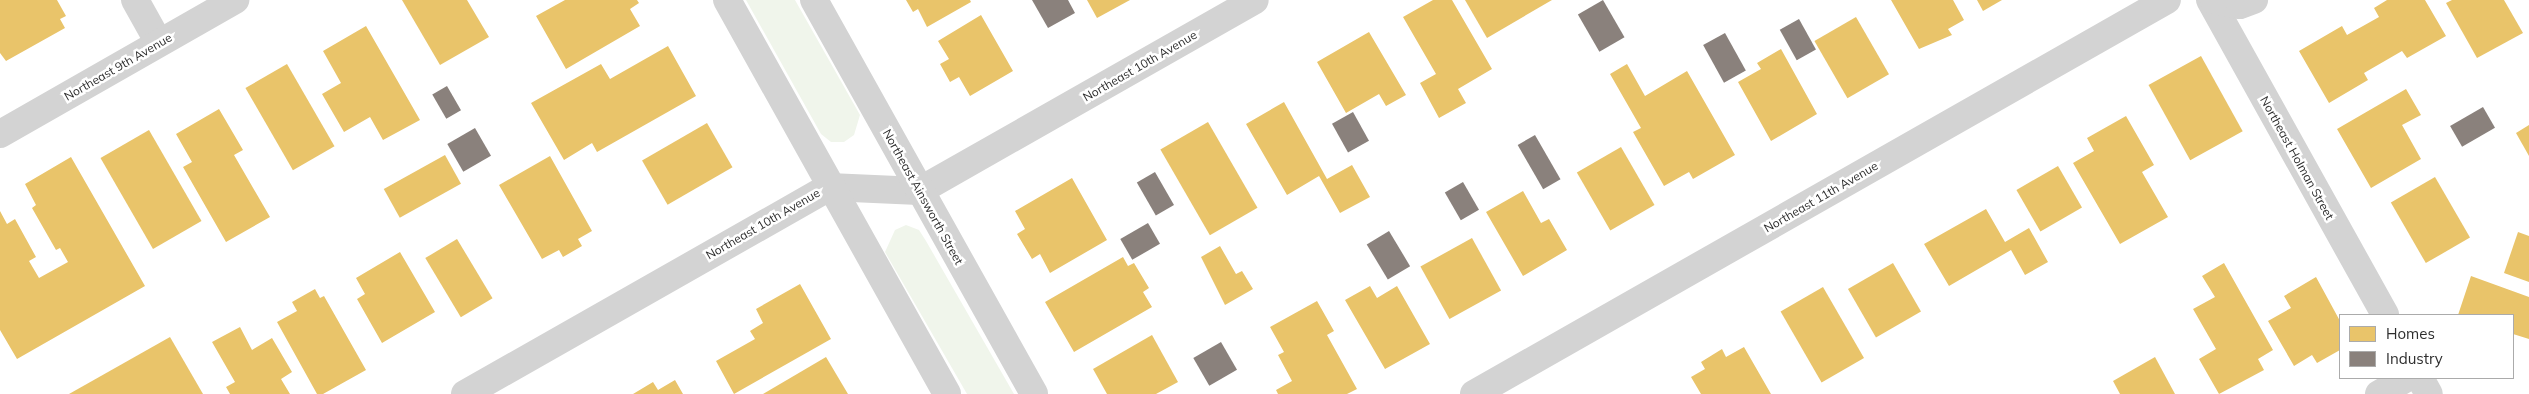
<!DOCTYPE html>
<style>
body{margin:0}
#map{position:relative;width:2529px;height:394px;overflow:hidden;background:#fff;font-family:Mulish,sans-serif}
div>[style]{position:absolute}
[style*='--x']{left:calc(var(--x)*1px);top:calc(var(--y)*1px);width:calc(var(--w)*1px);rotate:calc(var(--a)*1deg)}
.green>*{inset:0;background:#f0f5eb}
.homes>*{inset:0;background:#e9c46a;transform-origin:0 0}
.industry>*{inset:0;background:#8a817c;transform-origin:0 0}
.minor>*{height:28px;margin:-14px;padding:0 14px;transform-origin:14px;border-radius:14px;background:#d3d3d3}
.tertiary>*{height:28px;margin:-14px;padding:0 14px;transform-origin:14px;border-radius:14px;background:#d3d3d3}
span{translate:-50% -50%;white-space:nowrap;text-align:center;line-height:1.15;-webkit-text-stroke:5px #fff;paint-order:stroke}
.street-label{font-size:12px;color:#2e2e2e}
.legend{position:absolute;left:2339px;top:314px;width:175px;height:65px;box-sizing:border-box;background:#fff;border:1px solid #ababab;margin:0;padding:6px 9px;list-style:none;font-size:15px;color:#2e2e2e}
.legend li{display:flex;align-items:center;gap:10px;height:25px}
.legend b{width:25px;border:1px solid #ababab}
</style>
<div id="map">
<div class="green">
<i style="clip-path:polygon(746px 0,795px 0,860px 115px,854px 135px,844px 142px,831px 142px,821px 134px)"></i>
<i style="clip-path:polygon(906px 225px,919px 230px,926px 241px,1014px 394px,967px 394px,885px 252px,895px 230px)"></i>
</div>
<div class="homes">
<i style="clip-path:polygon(0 0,57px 0,66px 16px,60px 19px,65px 28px,6px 61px,0 53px)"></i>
<i style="clip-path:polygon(402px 0,467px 0,489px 37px,440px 65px)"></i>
<i style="clip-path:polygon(565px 0,637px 0,639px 3px,630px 9px,640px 26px,566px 69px,536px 16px)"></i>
<i style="clip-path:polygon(906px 0,970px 0,971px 2px,927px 27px,918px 9px,913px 12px)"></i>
<i style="clip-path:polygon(1087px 0,1130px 0,1097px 18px)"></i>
<i style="clip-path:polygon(1433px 0,1452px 0,1492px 69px,1458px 89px,1466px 103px,1439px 118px,1420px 83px,1436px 74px,1403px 17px)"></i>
<i style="clip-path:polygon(1465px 0,1552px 0,1487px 38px)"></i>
<i style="clip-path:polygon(1891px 0,1953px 0,1964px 20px,1948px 29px,1952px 35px,1919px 49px)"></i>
<i style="clip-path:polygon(1977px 0,2002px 0,1983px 11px)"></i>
<i style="clip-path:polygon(2387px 0,2425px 0,2446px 36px,2407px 58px,2402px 51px,2364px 73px,2368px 80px,2329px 103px,2299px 51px,2342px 26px,2347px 35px,2379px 17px,2374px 8px)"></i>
<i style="clip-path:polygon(2452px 0,2504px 0,2523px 33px,2477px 58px,2446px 3px)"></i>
<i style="clip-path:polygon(981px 15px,1013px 71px,970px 96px,959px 77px,950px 82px,940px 64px,949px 59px,938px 41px)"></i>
<i style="left:1856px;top:17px;width:66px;height:48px;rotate:60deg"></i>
<i style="clip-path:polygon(366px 26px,420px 120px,383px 140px,370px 117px,344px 132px,322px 94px,341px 83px,323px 51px)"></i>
<i style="clip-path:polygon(1369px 32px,1406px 95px,1386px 106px,1379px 94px,1346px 113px,1317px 62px)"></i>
<i style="clip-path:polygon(668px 46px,696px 96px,597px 152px,592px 143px,564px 160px,531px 103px,601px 64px,610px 79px)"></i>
<i style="clip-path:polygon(1781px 49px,1817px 114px,1771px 141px,1738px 82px,1761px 69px,1757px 63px)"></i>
<i style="left:2201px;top:56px;width:86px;height:60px;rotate:61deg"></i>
<i style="left:287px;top:64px;width:95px;height:48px;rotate:60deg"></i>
<i style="clip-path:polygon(1627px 64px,1645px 96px,1687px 71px,1735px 155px,1693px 179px,1689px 172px,1664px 186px,1633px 132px,1641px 128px,1610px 74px)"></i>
<i style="clip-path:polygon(2406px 89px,2421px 115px,2402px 125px,2421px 159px,2371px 188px,2337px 129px)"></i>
<i style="clip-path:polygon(1284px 102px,1327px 179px,1352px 165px,1370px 197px,1340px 213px,1319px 176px,1287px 195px,1246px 124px)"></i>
<i style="clip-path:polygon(219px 109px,243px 150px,234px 155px,270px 217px,226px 242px,183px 167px,192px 162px,176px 134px)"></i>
<i style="clip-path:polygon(2126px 116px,2154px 165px,2142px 172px,2168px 217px,2120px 244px,2073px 163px,2094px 151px,2087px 138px)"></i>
<i style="left:1208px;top:122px;width:99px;height:55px;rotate:60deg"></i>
<i style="left:707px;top:123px;width:51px;height:75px;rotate:60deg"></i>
<i style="clip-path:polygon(2529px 125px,2529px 156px,2516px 133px)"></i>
<i style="left:149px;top:130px;width:105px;height:56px;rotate:60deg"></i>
<i style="left:1621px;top:147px;width:67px;height:51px;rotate:60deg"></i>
<i style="left:445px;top:155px;width:33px;height:70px;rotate:61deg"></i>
<i style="clip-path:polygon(550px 156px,592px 231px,578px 239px,582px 246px,563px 257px,559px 250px,542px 259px,499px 185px)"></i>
<i style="clip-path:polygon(71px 157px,145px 286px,17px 359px,0 330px,0 211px,7px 224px,15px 219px,36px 257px,29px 261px,39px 278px,68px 262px,60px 248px,56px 250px,32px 208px,36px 205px,25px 184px)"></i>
<i style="left:2058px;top:166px;width:48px;height:48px;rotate:60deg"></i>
<i style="left:2435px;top:177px;width:70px;height:51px;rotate:60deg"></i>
<i style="clip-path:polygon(1072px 178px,1107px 240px,1050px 273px,1040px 254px,1032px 259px,1017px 234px,1025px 229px,1015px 211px)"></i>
<i style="clip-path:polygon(1523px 191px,1541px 223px,1549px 219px,1567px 250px,1523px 276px,1486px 212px)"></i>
<i style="clip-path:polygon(1986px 209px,2005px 242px,2029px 228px,2048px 262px,2025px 275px,2011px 250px,1949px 286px,1924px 244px)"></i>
<i style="clip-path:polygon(2518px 232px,2529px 236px,2529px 282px,2504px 273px)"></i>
<i style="left:1472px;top:238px;width:60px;height:59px;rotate:61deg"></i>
<i style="left:457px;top:239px;width:69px;height:37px;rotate:59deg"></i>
<i style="clip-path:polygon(1220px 246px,1236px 274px,1242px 271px,1253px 289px,1225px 305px,1201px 257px)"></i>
<i style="clip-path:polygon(400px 252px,435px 312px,382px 343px,357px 299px,365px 294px,356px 278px)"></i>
<i style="clip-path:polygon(1123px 257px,1128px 266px,1134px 263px,1149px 288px,1143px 292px,1152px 307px,1074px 352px,1045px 302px)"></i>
<i style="left:1893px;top:263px;width:56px;height:52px;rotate:60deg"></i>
<i style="clip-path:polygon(2224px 263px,2273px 350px,2258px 359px,2264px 370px,2219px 394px,2199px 359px,2216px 349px,2193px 309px,2215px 297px,2202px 276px)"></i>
<i style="clip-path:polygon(2471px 276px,2529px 297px,2529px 339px,2513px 334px,2513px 315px,2458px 315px)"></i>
<i style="clip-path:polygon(2316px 277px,2340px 321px,2340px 350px,2317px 363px,2312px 355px,2294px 366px,2268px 321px,2291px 308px,2284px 296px)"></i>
<i style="clip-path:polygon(800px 284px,831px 339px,734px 394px,716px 361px,755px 339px,750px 331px,763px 323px,756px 309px)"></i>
<i style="clip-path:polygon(1370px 286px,1377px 298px,1397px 286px,1430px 344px,1385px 369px,1345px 300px)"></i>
<i style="left:1823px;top:287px;width:82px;height:49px;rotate:60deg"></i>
<i style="clip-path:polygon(315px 289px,320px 298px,324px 296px,366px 370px,323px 394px,317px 394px,277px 322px,297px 311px,292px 302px)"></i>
<i style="clip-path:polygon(1317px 301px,1334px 331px,1327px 335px,1357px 389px,1347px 394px,1278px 394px,1276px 390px,1292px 381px,1278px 355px,1284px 352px,1270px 327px)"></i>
<i style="clip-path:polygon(240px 327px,252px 350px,272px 338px,292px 372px,281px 379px,290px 394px,230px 394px,226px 387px,235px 382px,212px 342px)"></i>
<i style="clip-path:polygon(1152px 335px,1178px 382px,1156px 394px,1107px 394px,1093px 369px)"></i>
<i style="clip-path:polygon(170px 337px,203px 394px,69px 394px)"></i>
<i style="clip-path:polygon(1744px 347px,1771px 394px,1701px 394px,1691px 377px,1705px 369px,1701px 362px,1722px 349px,1726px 357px)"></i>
<i style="clip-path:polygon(826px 357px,848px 394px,763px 394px)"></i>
<i style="clip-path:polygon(2155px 357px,2175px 394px,2120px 394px,2113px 381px)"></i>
<i style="clip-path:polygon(675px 380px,683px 394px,633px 394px,653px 382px,658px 390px)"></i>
</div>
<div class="industry">
<i style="clip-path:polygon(1032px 0,1068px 0,1075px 13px,1048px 28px)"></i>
<i style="left:1603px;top:0;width:43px;height:29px;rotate:60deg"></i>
<i style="left:1799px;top:19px;width:35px;height:22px;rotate:61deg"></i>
<i style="left:1725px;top:33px;width:43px;height:25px;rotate:61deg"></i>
<i style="left:447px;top:86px;width:28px;height:17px;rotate:60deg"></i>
<i style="left:2483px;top:107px;width:24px;height:38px;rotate:60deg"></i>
<i style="left:1353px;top:112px;width:33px;height:24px;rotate:61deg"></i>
<i style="left:475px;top:128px;width:32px;height:32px;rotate:60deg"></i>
<i style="left:1535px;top:135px;width:51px;height:20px;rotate:60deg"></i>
<i style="left:1155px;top:172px;width:38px;height:21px;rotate:60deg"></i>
<i style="left:1463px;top:182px;width:32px;height:21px;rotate:60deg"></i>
<i style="left:1148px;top:223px;width:24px;height:32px;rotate:60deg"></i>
<i style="left:1389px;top:231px;width:41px;height:26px;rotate:59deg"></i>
<i style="left:1221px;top:342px;width:32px;height:32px;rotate:60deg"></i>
</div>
<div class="minor">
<i style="--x:135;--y:0;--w:49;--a:60.8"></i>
<i style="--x:2210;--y:0;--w:360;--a:60.9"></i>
<i style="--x:2214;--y:0;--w:26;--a:11"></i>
<i style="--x:2240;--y:5;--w:15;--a:-20"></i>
<i style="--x:0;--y:134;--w:271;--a:-29.7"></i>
<i style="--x:2420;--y:378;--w:18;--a:61"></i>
<i style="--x:465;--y:394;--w:419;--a:-29.6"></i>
<i style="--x:829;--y:187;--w:90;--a:2.5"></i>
<i style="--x:919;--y:191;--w:386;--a:-29.6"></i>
<i style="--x:1474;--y:394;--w:797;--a:-29.62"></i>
<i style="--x:2379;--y:394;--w:32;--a:-30"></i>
</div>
<div class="tertiary">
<i style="--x:727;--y:0;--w:451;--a:60.8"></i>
<i style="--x:814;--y:0;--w:451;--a:60.8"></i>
</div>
<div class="street-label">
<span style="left:1140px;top:66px;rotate:-30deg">Northeast 10th Avenue</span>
<span style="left:118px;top:67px;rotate:-30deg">Northeast 9th Avenue</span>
<span style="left:2297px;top:158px;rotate:61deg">Northeast Holman Street</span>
<span style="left:923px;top:197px;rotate:61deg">Northeast Ainsworth Street</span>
<span style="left:1821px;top:197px;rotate:-30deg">Northeast 11th Avenue</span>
<span style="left:763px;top:224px;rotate:-30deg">Northeast 10th Avenue</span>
</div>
<ul class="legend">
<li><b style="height:14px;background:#e9c46a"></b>Homes</li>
<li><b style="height:14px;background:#8a817c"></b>Industry</li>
</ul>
</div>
